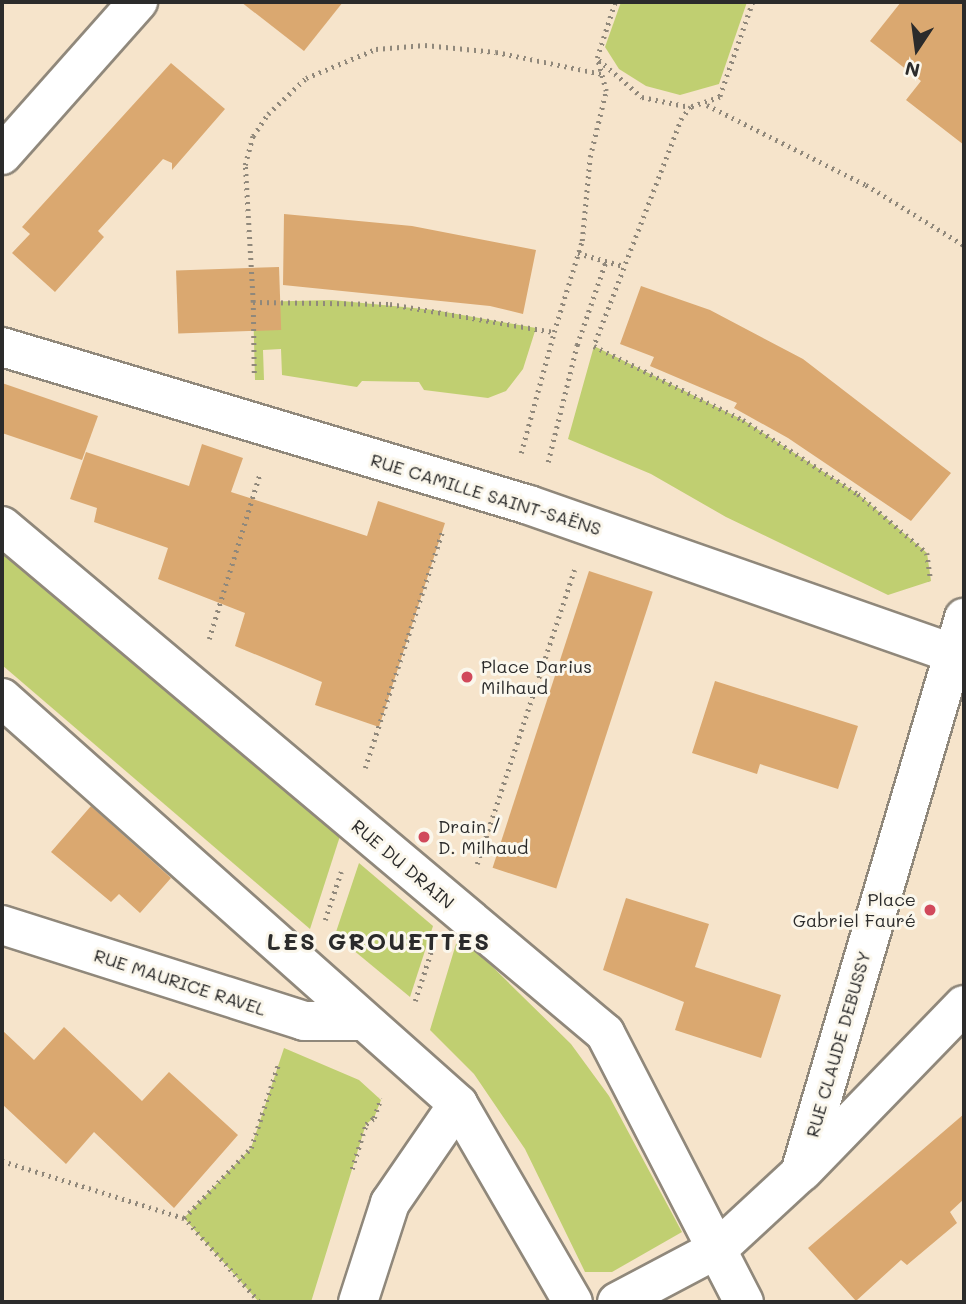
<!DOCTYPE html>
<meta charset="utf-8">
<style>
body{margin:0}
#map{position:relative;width:966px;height:1304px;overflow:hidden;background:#f6e4cb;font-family:Mali,sans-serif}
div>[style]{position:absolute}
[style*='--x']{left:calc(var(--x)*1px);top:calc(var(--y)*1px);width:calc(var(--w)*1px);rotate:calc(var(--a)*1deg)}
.green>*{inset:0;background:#c0cf71}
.building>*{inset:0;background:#daa870;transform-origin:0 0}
.path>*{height:4.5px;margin-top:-2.25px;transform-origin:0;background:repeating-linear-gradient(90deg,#90887b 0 2px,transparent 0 7px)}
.roads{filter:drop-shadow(2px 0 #90887b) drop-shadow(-2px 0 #90887b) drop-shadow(0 2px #90887b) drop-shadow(0 -2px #90887b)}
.minor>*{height:38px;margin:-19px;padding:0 19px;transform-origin:19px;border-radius:19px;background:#fff}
.dots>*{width:19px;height:19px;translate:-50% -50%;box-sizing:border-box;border:4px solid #fbf7ec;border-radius:50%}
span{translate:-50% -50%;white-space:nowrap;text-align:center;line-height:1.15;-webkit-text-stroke:6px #fbf7ec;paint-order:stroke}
.street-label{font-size:18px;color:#2b2b2b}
.poi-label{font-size:18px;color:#2b2b2b}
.left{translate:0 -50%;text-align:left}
.right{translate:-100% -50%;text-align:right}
.district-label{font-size:24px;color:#2b2b2b;font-weight:700;letter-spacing:2px}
.frame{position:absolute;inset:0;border:4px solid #2b2b2b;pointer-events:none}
.north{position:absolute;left:882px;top:14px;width:70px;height:70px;-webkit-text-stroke:5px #fbf7ec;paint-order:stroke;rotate:193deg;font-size:19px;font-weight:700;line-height:28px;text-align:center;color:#2b2b2b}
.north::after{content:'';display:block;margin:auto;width:24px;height:32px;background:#2b2b2b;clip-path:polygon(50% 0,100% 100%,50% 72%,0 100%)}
</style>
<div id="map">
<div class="green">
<i style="clip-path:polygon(621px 2px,747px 2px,719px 84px,680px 95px,646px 86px,619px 69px,605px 47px)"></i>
<i style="clip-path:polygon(332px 300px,434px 310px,536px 328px,523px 369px,506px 391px,488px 398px,424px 390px,419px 382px,362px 381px,357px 387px,282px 375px,281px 349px,263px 350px,264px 380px,255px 380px,253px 302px)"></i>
<i style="clip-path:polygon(594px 346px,743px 420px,858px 494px,927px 553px,931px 581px,888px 595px,726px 517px,651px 474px,568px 439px)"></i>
<i style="clip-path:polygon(2px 535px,341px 833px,310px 929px,2px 665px)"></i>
<i style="clip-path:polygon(359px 863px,433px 926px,410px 997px,335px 935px)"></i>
<i style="clip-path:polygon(459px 934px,571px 1044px,609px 1096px,682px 1232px,612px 1272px,585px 1272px,525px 1149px,474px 1074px,430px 1030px)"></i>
<i style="clip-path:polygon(284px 1048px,359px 1080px,381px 1100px,374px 1118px,366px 1124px,311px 1302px,259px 1302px,184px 1218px,251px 1148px)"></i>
</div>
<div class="building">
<i style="clip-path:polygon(241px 2px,343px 2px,304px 51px)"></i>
<i style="clip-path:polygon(901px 2px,964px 2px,964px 145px,906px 100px,921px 81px,870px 41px)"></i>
<i style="clip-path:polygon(171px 63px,225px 109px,172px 170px,172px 163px,163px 159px,98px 231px,104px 237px,55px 292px,12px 253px,30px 234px,22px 227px)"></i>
<i style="clip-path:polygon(284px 214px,412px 226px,536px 250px,523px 314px,490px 306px,283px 285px)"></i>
<i style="left:279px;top:267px;width:63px;height:103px;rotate:88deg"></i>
<i style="clip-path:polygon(641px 286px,710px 310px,803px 359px,951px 473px,911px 521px,788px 438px,734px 408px,737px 403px,650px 366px,654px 357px,620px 344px)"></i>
<i style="clip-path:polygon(2px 383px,98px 416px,82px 460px,2px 433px)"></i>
<i style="clip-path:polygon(202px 444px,243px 458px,231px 492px,367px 536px,378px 501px,445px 523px,379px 727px,315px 705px,322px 682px,235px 646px,245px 613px,158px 579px,168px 548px,94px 522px,97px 508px,70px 499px,86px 452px,189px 486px)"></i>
<i style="left:589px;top:571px;width:67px;height:312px;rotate:18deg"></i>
<i style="clip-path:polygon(715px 681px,858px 726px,838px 789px,760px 764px,757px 774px,692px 753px)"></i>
<i style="clip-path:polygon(91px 806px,171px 878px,140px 913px,119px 894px,111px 902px,51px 852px)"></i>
<i style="clip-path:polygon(626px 898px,709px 924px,695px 967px,781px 995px,761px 1058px,675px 1030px,684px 1002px,603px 970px)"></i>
<i style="clip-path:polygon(64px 1027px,142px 1101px,169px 1072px,238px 1135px,174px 1208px,94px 1132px,66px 1164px,2px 1104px,2px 1030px,34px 1060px)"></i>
<i style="clip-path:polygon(964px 1114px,964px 1199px,950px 1212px,957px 1223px,907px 1265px,901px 1260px,856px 1301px,808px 1248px)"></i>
</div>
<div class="path">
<i style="--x:753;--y:2;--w:101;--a:109.2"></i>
<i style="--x:720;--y:97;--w:31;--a:161"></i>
<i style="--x:691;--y:107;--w:14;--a:129"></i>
<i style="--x:682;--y:118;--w:244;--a:111.1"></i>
<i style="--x:594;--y:346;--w:166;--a:26.4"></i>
<i style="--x:743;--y:420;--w:137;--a:32.8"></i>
<i style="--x:858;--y:494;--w:91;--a:40.5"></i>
<i style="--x:927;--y:553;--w:28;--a:82"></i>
<i style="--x:599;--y:60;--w:57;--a:40.7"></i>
<i style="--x:642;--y:97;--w:49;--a:11.8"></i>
<i style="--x:707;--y:105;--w:178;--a:26.7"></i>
<i style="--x:866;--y:185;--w:115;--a:31.5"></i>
<i style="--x:578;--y:253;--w:47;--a:16.1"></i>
<i style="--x:253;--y:302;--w:137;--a:-93.3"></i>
<i style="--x:245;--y:165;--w:30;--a:-75"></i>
<i style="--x:253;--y:136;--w:27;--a:-56"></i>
<i style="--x:268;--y:114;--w:52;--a:-43.5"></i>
<i style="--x:306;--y:78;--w:76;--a:-22.5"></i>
<i style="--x:376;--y:49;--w:49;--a:-4.7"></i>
<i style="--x:425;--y:45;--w:71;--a:5.6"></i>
<i style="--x:496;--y:52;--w:108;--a:11.7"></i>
<i style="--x:254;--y:373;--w:71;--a:-90.8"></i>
<i style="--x:253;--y:302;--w:137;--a:0.8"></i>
<i style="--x:390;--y:304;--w:166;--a:9.7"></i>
<i style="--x:554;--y:332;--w:95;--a:-72.9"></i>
<i style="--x:582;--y:241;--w:84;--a:-84.6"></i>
<i style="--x:590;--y:157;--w:68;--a:-76.4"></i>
<i style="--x:606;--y:91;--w:34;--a:-105"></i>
<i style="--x:597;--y:58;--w:59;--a:-72.2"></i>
<i style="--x:521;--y:453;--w:125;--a:-74.7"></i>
<i style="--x:548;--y:462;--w:121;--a:-76.1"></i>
<i style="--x:577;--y:345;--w:89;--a:-71"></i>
<i style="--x:209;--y:639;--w:174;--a:-72.9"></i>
<i style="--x:365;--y:768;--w:250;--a:-71.9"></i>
<i style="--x:477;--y:864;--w:310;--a:-71.7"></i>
<i style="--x:325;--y:920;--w:51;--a:-71.6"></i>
<i style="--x:415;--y:1001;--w:55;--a:-71.9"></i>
<i style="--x:2;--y:1161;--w:191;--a:17.4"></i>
<i style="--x:352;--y:1169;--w:47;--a:-72.7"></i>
<i style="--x:366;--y:1124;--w:10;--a:-37"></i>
<i style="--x:374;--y:1118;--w:21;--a:-71"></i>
<i style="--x:259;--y:1302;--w:113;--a:-131.8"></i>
<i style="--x:184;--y:1218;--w:97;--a:-46.3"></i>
<i style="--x:251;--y:1148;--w:90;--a:-72"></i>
</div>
<div class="roads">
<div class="minor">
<i style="--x:2;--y:155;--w:205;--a:-48.4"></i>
<i style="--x:2;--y:347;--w:550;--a:16.69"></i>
<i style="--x:529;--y:505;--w:461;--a:19.3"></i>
<i style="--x:2;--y:526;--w:788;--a:40.06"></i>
<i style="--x:605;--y:1033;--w:303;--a:62.7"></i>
<i style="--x:2;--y:698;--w:611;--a:41.68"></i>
<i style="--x:458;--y:1104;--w:229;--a:59.9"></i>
<i style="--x:2;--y:925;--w:317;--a:17.6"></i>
<i style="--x:304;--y:1021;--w:57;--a:0"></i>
<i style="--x:803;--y:1171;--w:231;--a:-45.9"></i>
<i style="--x:358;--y:1302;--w:104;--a:-72.1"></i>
<i style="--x:390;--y:1203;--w:120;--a:-55.5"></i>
<i style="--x:617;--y:1302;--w:115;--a:-27.9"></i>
<i style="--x:719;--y:1248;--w:110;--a:-42.8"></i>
<i style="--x:800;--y:1173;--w:579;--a:-73.54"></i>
</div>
</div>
<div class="dots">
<i style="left:467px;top:677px;background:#d1495b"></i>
<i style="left:424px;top:837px;background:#d1495b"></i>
<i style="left:930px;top:910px;background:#d1495b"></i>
</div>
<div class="street-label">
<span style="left:486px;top:494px;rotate:17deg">RUE CAMILLE SAINT-SAËNS</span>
<span style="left:403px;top:864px;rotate:40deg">RUE DU DRAIN</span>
<span style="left:180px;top:982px;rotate:18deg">RUE MAURICE RAVEL</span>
<span style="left:838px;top:1044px;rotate:-74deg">RUE CLAUDE DEBUSSY</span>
</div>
<div class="poi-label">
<span class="left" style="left:481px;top:677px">Place Darius<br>Milhaud</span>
<span class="left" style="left:438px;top:837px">Drain /<br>D. Milhaud</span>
<span class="right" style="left:916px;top:910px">Place<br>Gabriel Fauré</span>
</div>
<div class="district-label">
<span style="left:379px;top:941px">LES GROUETTES</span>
</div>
<div class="frame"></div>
<div class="north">N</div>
</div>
